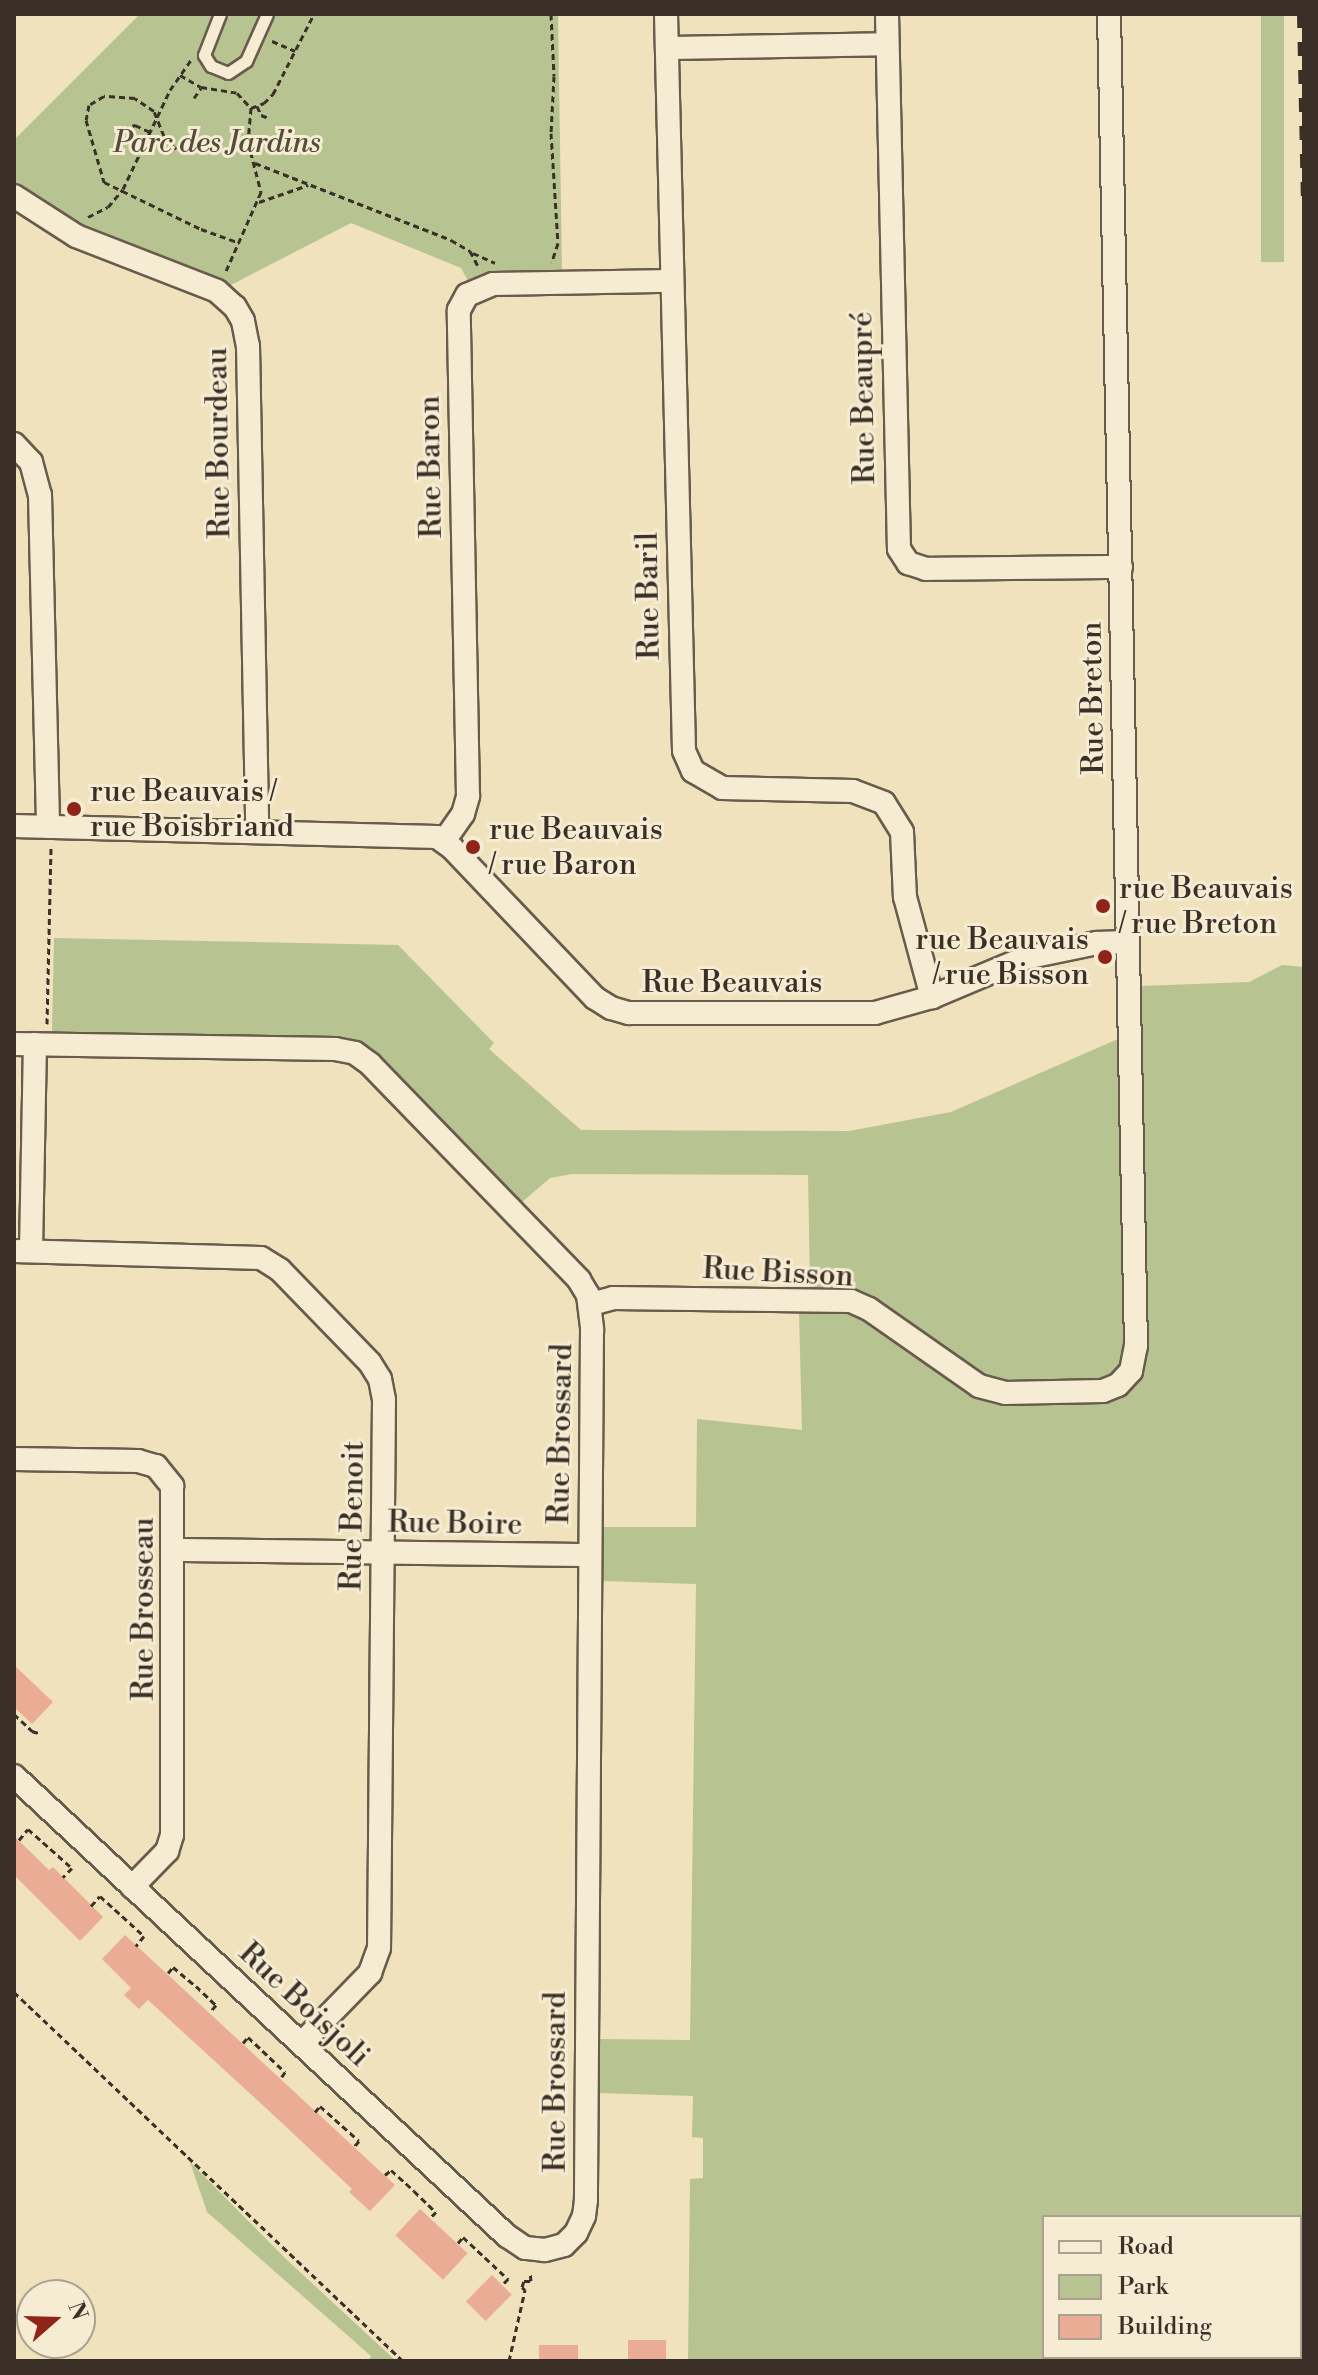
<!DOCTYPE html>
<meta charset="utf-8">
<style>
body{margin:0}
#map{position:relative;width:1318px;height:2375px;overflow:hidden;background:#f0e2bc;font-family:"Libre Bodoni",serif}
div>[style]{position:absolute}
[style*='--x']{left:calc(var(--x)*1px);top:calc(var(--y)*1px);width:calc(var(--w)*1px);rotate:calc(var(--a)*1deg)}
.green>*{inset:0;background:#b8c392;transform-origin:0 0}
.building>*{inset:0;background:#eaac94;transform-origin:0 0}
.path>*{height:3px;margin-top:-1.5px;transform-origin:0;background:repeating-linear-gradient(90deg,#3b3027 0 6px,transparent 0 10px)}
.roads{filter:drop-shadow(2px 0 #685c4c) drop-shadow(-2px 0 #685c4c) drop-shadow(0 2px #685c4c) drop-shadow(0 -2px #685c4c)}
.lane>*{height:11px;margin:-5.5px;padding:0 5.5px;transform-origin:5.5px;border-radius:5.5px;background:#f5ecd3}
.street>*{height:22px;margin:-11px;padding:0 11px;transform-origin:11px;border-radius:11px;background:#f5ecd3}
.rail>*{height:6px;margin-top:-3px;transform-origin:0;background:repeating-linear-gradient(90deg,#3b3027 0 14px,transparent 0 28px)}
.dots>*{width:22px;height:22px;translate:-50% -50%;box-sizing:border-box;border:4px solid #f5ecd3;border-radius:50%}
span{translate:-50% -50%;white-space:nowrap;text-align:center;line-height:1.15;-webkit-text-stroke:6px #f5ecd3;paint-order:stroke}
.park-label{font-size:30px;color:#544d3c;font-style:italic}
.street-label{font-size:30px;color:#3b3027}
.poi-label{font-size:30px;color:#3b3027}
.left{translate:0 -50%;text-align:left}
.right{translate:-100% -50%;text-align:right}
.frame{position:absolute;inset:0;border:16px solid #3b3027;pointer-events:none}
.legend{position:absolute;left:1042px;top:2215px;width:260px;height:144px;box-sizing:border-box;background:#f5ecd3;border:2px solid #aba18e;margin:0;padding:10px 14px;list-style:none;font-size:24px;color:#3b3027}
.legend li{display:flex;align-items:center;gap:16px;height:40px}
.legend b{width:40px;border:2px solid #aba18e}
.north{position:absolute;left:16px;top:2279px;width:80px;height:80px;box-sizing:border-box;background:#f5ecd3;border:2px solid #aba18e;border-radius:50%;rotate:70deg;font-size:22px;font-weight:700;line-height:32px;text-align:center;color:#3b3027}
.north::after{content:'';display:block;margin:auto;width:28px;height:36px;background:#8f2418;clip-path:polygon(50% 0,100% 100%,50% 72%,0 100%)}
</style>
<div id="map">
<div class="green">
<i style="clip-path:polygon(140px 14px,558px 14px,562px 272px,495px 273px,468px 281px,461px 268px,351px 223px,229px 286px,69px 221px,14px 184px,14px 140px)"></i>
<i style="left:1261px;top:14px;width:23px;height:248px"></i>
<i style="clip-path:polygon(54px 938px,398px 945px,494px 1043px,489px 1049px,581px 1130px,849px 1131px,951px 1112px,1118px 1039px,1127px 1353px,1123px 1367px,1101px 1382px,998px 1383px,847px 1291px,810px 1287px,808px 1175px,572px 1174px,550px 1178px,521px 1203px,361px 1042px,338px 1038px,52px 1032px)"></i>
<i style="clip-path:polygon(evenodd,1282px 965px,1304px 967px,1304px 2361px,688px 2361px,690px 2179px,703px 2178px,703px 2138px,692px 2137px,693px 2096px,598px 2093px,598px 2039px,690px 2040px,696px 1584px,602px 1581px,602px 1527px,696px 1527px,697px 1419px,802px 1430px,799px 1312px,831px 1309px,860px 1316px,985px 1400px,1026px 1405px,1104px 1403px,1135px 1385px,1147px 1358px,1141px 986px,1249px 982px,1282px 965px,1044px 2217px,1300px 2217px,1300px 2357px,1044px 2357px,1044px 2217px)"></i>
<i style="clip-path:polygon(190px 2162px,287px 2260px,396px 2361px,368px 2361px,371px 2356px,207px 2212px)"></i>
</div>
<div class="building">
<i style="clip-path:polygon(14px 1665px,53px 1702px,32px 1724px,14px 1707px)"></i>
<i style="clip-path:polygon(14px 1836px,49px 1870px,53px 1867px,103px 1917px,80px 1941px,14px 1875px)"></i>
<i style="clip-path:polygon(125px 1935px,395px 2185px,370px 2211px,349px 2192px,352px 2189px,280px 2121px,148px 2000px,139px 2009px,124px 1995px,131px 1988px,102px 1959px)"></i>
<i style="left:420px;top:2209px;width:65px;height:36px;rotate:43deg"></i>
<i style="left:492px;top:2275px;width:28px;height:37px;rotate:45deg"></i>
<i style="left:628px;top:2340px;width:38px;height:21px"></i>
<i style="left:539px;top:2345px;width:39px;height:16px"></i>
</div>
<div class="path">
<i style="--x:551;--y:14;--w:62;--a:87.2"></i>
<i style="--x:554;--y:76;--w:57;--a:93"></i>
<i style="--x:551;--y:133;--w:110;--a:86.4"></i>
<i style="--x:558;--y:243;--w:20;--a:108"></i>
<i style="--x:272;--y:41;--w:25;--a:23"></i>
<i style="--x:180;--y:75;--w:24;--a:30"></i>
<i style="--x:201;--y:87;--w:36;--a:9"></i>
<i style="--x:237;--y:93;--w:21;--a:47"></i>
<i style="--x:251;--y:108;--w:34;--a:95"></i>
<i style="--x:248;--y:142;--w:52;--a:75.4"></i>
<i style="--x:261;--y:192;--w:86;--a:113.9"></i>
<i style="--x:194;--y:98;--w:12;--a:-55"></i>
<i style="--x:257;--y:106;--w:10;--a:66"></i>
<i style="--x:261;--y:115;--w:9;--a:21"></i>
<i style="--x:251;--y:108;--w:14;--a:-21"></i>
<i style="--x:264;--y:103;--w:13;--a:-45"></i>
<i style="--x:273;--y:94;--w:90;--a:-62.9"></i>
<i style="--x:123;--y:129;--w:13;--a:-18"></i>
<i style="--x:135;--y:125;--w:17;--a:25"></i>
<i style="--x:176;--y:149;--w:18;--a:-133"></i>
<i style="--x:164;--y:136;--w:27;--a:-112"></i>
<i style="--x:154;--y:111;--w:23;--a:-146"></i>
<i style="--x:135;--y:98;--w:31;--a:-176"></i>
<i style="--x:104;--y:96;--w:17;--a:149"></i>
<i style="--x:89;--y:105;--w:15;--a:101"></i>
<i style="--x:86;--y:120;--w:65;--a:73.8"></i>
<i style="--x:104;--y:182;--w:108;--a:25.9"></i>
<i style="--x:201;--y:229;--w:41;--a:19.7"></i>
<i style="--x:255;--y:163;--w:211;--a:21.4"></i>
<i style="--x:451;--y:240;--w:22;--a:30"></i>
<i style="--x:470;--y:251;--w:19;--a:62"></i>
<i style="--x:259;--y:202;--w:52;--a:-19.1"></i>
<i style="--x:88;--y:217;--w:22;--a:-27"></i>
<i style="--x:108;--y:207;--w:23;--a:-50"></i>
<i style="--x:123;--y:189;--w:110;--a:-64.6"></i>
<i style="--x:170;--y:90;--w:37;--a:-55"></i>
<i style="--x:473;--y:253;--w:24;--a:24"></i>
<i style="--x:47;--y:1024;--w:176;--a:-88.7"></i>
<i style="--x:14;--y:1714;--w:25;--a:43"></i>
<i style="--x:32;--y:1731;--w:9;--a:18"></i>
<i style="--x:19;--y:1840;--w:14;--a:-51"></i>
<i style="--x:28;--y:1829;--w:59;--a:41.6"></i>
<i style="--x:72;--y:1868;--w:13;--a:135"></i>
<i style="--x:91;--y:1906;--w:13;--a:-48"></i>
<i style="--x:100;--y:1896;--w:59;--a:42.3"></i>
<i style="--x:144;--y:1936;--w:13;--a:129"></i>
<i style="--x:168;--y:1973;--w:8;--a:-50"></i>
<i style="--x:173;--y:1967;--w:30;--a:40"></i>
<i style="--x:196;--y:1986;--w:28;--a:44"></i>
<i style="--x:216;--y:2005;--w:8;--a:130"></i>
<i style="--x:14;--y:1992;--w:536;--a:43.49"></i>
<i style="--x:243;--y:2043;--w:8;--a:-50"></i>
<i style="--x:248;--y:2037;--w:51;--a:43.4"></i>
<i style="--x:285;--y:2072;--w:7;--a:124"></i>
<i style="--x:315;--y:2112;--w:8;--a:-50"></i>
<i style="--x:320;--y:2106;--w:52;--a:41.9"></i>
<i style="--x:359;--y:2141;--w:9;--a:131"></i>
<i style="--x:385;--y:2175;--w:8;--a:-40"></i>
<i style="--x:391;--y:2170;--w:31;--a:42"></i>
<i style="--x:414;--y:2191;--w:30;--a:44"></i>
<i style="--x:436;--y:2212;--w:8;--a:135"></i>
<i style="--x:458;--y:2243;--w:8;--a:-50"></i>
<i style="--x:463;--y:2237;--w:62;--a:43"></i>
<i style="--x:508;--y:2279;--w:8;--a:135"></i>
<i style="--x:509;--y:2361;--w:73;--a:-77.3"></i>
<i style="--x:525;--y:2290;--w:4;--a:-135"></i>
<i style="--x:522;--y:2287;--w:6;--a:-72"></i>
<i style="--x:524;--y:2281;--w:7;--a:0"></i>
<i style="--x:531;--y:2281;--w:9;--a:-96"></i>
</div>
<div class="roads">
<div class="lane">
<i style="--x:220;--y:14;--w:44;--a:111.3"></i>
<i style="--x:204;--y:55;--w:13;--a:58"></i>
<i style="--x:211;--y:66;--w:18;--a:22"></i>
<i style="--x:228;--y:73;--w:22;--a:-34"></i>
<i style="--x:246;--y:61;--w:51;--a:-65.9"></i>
</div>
<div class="street">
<i style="--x:666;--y:14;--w:737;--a:88.6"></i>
<i style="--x:684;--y:751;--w:22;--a:66"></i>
<i style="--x:693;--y:771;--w:34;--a:30"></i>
<i style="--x:722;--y:788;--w:131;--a:1.3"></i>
<i style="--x:853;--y:791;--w:33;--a:21"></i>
<i style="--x:884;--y:803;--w:34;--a:58"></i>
<i style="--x:902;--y:832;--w:65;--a:87.4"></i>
<i style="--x:905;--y:897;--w:104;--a:74.9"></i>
<i style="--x:887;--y:14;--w:535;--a:88.72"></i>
<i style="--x:899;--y:549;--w:17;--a:57"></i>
<i style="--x:908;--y:563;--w:19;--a:18"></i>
<i style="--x:926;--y:569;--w:195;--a:-0.6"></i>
<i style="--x:667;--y:48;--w:220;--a:-1"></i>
<i style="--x:14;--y:196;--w:74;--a:32.8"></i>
<i style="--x:76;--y:236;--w:151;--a:21.3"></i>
<i style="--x:217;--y:291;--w:24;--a:42"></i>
<i style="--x:235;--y:307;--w:16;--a:60"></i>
<i style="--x:243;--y:321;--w:25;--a:79"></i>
<i style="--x:248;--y:346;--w:484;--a:88.9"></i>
<i style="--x:14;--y:444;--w:25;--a:47"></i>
<i style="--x:31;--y:462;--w:34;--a:75"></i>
<i style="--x:40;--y:495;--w:332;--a:88.6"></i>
<i style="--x:14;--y:826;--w:423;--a:1.5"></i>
<i style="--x:437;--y:837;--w:19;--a:36"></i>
<i style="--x:452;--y:848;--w:207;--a:46.4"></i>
<i style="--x:595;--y:998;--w:19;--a:32"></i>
<i style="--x:611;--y:1008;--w:19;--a:16"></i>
<i style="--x:629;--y:1013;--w:246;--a:0"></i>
<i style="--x:875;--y:1013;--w:59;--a:-15.7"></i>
<i style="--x:932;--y:997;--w:101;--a:-22.8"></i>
<i style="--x:1025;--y:958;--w:74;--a:-11.8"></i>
<i style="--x:1097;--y:943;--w:30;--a:-2"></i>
<i style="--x:444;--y:841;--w:33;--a:-55"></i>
<i style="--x:463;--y:814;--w:19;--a:-74"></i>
<i style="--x:468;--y:796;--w:486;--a:-91.1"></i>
<i style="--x:459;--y:310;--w:17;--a:-62"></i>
<i style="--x:467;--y:295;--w:28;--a:-23"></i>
<i style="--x:493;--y:284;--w:179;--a:-1"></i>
<i style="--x:14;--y:1044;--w:321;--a:0.9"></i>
<i style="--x:335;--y:1049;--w:20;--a:11"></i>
<i style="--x:355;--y:1053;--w:19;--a:36"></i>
<i style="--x:370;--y:1064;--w:301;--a:45.9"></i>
<i style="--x:579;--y:1280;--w:17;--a:59"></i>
<i style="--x:588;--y:1295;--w:35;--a:83"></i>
<i style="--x:592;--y:1330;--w:870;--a:90.4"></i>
<i style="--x:586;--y:2200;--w:16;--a:97"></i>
<i style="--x:584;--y:2216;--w:19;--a:115"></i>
<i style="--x:576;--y:2233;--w:17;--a:135"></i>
<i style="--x:564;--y:2245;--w:20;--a:165"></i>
<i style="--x:545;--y:2250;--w:20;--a:-174"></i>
<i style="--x:525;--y:2248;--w:22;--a:-146"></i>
<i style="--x:507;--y:2236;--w:674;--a:-136.98"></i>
<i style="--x:14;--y:1251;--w:247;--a:1.6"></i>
<i style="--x:261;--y:1258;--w:22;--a:32"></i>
<i style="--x:280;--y:1270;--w:129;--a:45.9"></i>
<i style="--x:370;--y:1363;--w:19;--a:58"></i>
<i style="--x:380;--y:1379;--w:21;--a:79"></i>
<i style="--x:384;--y:1400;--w:548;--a:90.52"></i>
<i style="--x:379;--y:1948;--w:27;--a:110"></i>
<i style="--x:370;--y:1973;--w:98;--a:134.2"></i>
<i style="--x:31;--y:1251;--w:207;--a:-88.9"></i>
<i style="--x:591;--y:1304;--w:23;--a:-15"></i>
<i style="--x:613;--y:1298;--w:238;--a:0.7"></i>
<i style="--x:851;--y:1301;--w:20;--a:24"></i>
<i style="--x:869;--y:1309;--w:134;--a:35"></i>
<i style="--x:979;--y:1386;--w:27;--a:15"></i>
<i style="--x:1005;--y:1393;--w:98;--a:-1.2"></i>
<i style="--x:1103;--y:1391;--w:16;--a:-22"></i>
<i style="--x:1118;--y:1385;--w:19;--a:-47"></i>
<i style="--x:1131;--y:1371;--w:25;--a:-79"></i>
<i style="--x:1136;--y:1346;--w:1332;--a:-91.16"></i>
<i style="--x:14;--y:1459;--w:124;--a:0.9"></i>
<i style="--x:138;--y:1461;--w:19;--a:16"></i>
<i style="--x:156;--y:1466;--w:26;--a:51"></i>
<i style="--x:172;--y:1486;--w:349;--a:90"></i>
<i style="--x:172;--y:1835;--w:17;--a:107"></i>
<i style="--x:167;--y:1851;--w:50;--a:134.2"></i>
<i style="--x:174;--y:1550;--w:416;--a:0.7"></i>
</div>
</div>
<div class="rail">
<i style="--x:1300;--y:14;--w:190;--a:88.8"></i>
</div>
<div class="dots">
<i style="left:74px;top:809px;background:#8f2418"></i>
<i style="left:473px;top:847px;background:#8f2418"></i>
<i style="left:1103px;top:906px;background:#8f2418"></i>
<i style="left:1105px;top:957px;background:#8f2418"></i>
</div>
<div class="park-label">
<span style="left:217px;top:143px">Parc des Jardins</span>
</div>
<div class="street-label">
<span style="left:864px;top:398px;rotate:-91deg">Rue Beaupré</span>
<span style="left:219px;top:443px;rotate:-91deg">Rue Bourdeau</span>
<span style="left:431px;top:467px;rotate:-91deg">Rue Baron</span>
<span style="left:649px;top:596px;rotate:-91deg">Rue Baril</span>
<span style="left:1093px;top:698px;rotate:-91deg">Rue Breton</span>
<span style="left:732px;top:983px">Rue Beauvais</span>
<span style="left:778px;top:1273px;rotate:3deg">Rue Bisson</span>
<span style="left:561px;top:1434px;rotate:-89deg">Rue Brossard</span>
<span style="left:353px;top:1516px;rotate:-89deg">Rue Benoit</span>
<span style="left:455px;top:1524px;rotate:1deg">Rue Boire</span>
<span style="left:144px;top:1609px;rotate:-90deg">Rue Brosseau</span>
<span style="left:304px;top:2005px;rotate:43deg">Rue Boisjoli</span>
<span style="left:556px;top:2082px;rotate:-90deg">Rue Brossard</span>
</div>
<div class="poi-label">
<span class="left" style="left:90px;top:809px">rue Beauvais /<br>rue Boisbriand</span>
<span class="left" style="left:489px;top:847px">rue Beauvais<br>/ rue Baron</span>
<span class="left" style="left:1119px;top:906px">rue Beauvais<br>/ rue Breton</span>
<span class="right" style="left:1089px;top:957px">rue Beauvais<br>/ rue Bisson</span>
</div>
<div class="frame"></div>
<ul class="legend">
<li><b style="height:10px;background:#f5ecd3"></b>Road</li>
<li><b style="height:22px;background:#b8c392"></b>Park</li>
<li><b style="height:22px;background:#eaac94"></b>Building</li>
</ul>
<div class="north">N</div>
</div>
